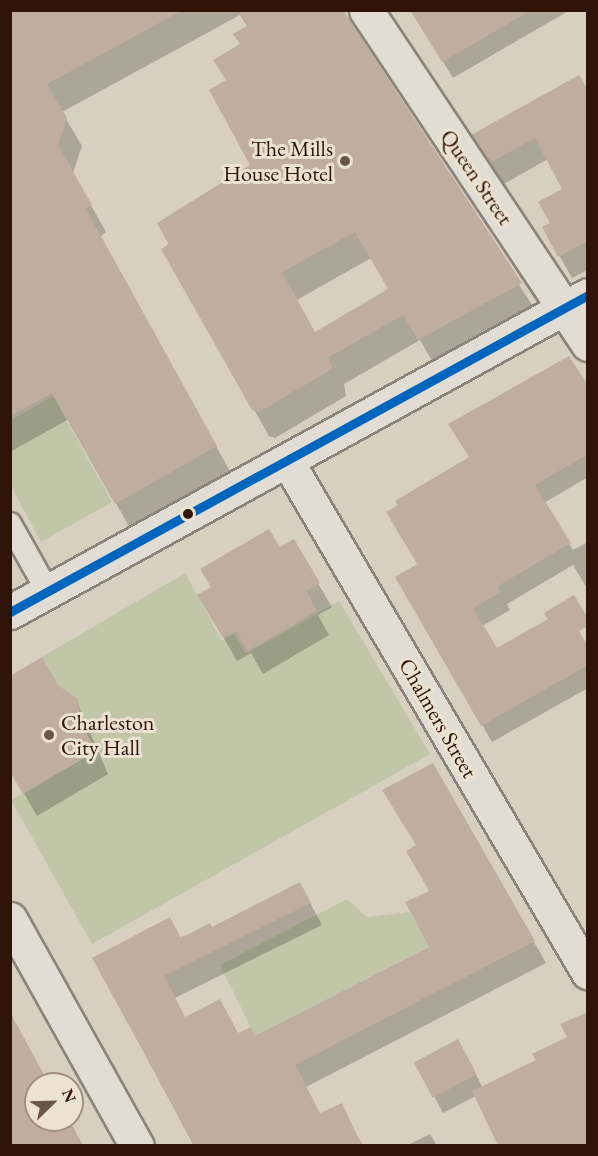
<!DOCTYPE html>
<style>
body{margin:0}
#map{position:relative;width:598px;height:1156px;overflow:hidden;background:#d7d0c0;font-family:"EB Garamond",serif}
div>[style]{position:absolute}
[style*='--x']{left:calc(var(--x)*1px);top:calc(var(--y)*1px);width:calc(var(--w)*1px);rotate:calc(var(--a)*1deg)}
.green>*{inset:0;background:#c0c6a7}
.shadow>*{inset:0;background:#0003}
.building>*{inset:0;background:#bfaea0;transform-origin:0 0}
.roads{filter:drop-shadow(2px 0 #8c847a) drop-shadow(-2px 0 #8c847a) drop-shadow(0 2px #8c847a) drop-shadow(0 -2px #8c847a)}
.pedestrian>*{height:22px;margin:-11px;padding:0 11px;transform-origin:11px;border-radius:11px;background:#e1ddd5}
.minor>*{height:32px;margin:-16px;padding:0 16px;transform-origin:16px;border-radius:16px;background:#e1ddd5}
.tertiary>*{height:33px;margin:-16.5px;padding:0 16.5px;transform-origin:16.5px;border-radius:16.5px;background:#e1ddd5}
.secondary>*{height:33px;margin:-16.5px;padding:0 16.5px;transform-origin:16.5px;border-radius:16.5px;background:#e1ddd5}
.bus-1>*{height:9px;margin:-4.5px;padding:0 4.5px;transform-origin:4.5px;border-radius:4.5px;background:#0065bd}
.dots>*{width:16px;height:16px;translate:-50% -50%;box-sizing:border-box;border:3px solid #ece2d0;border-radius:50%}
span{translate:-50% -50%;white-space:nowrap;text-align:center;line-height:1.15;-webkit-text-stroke:6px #ece2d0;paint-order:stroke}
.poi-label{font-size:22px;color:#301309}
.right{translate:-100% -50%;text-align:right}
.left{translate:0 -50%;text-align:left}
.street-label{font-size:22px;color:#301309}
.frame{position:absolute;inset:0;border:12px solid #301309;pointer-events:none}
.north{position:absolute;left:24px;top:1072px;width:60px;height:60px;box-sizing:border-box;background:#ece2d0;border:2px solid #a18f80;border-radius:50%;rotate:67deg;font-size:16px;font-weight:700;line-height:24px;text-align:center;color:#301309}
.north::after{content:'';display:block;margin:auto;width:21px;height:27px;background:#6a5549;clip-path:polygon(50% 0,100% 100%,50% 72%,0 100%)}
</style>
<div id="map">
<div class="green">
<i style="clip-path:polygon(53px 396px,112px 502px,41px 542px,11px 486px,11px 420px)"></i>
<i style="clip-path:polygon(185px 573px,222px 641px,234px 634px,246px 654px,339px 601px,430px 754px,92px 944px,11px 800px,96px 751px,78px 718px,78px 699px,60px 688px,42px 657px)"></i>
<i style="clip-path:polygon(347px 899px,367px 917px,410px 912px,429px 947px,255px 1036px,220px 965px)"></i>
</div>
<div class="shadow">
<i style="clip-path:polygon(evenodd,10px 10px,341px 10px,536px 311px,435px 366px,420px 340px,344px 384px,346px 396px,275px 438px,269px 436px,163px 249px,252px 165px,227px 81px,248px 27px,240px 15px,62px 112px,82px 146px,73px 173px,106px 232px,100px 237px,231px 473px,131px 530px,69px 419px,10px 452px,10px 10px,371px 258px,390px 290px,315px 334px,297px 300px,371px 258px)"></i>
<i style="clip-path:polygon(411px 10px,570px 10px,453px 78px)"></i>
<i style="clip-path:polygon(588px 92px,588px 270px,572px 278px,544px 228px,552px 223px,564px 190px,548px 159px,504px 184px,486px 157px)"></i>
<i style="clip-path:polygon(588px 389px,588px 477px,544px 503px,573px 550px,588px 542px,588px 590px,573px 565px,507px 604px,510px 610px,482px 626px,497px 684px,588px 649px,588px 688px,492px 742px,397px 577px,419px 565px)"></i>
<i style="clip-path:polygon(293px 541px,332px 607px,318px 615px,329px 635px,263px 674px,251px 653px,237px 661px,199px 595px)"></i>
<i style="clip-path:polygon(76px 700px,108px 774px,37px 816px,10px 769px)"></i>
<i style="clip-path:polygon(432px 765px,546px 963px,306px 1087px,320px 1114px,341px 1105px,363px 1146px,194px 1146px,94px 959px,212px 929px,300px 884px,322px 925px,175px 998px,186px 1019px,255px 1037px,431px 948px,431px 892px,417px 846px)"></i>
<i style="clip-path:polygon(582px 1016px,588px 1146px,476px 1096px,443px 1113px,434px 1096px,467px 1057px,483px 1088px,538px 1061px,569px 1038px)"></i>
<i style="clip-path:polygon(10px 1018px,48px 1084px,36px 1084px,36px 1120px,69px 1120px,83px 1146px,10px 1146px)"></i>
<i style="clip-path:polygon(430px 1134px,437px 1146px,406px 1146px)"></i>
</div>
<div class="building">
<i style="clip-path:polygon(10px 10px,183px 10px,47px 84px,67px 118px,58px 145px,92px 205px,86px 209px,217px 446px,115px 504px,52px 393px,10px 416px)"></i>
<i style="clip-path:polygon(evenodd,238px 10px,343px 10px,522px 283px,418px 340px,403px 315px,329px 357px,332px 369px,259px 412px,252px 410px,161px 249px,169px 245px,157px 223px,250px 165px,209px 90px,226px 80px,213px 60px,240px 44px,233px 34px,248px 25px,238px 10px,355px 232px,388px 289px,315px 332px,282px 272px,355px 232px)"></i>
<i style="clip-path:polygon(410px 10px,532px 10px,442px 62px)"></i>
<i style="clip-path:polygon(579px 75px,588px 90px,588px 241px,558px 257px,542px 227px,550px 223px,538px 202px,562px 189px,535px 138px,490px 163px,471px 135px)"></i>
<i style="clip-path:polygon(569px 356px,588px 385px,588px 454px,535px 485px,571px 543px,498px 586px,501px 592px,473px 608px,497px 648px,548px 619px,544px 613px,574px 595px,588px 618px,588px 626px,579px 631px,588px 646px,588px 665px,481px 726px,395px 577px,417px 564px,386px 512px,398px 505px,395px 501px,469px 457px,448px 424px)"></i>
<i style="clip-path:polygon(269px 529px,280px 547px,294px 539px,320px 583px,306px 591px,317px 611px,248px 651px,236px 631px,223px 638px,197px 595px,211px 587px,200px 569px)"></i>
<i style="clip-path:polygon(42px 657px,59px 686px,78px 699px,80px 722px,96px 751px,23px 794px,10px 772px,10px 676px)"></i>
<i style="clip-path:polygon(433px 763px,535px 941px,295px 1065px,320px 1113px,342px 1103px,362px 1146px,195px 1146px,92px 958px,170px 917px,181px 938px,210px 923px,212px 927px,300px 882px,311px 903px,164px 976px,185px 1017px,220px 999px,238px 1033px,251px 1027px,255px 1036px,429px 947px,405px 902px,429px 891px,406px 851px,416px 845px,382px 790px)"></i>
<i style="clip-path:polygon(10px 1012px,49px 1084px,36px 1084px,36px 1120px,68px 1120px,82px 1146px,10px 1146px)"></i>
<i style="clip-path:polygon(588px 1012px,588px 1146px,498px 1146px,472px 1091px,536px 1060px,532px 1054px,567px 1037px,560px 1024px)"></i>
<i style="left:458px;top:1039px;width:40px;height:50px;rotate:62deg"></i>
</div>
<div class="roads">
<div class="pedestrian">
<i style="--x:10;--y:524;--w:78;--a:60.8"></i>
</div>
<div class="minor">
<i style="--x:288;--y:462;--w:593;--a:59.58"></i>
</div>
<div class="tertiary">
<i style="--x:366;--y:10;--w:401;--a:56.4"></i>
<i style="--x:10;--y:919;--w:260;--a:60.8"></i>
</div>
<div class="secondary">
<i style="--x:10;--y:612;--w:659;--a:-28.74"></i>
</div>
</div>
<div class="bus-1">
<i style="--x:10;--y:612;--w:659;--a:-28.74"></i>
</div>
<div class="dots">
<i style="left:345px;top:161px;background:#6a5549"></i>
<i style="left:188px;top:514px;background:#301309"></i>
<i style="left:49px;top:735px;background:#6a5549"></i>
</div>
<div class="poi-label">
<span class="right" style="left:333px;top:161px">The Mills<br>House Hotel</span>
<span class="left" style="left:61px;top:735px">Charleston<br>City Hall</span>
</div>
<div class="street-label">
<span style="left:477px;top:177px;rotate:56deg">Queen Street</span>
<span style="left:438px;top:718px;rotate:60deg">Chalmers Street</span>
</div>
<div class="frame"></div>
<div class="north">N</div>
</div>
